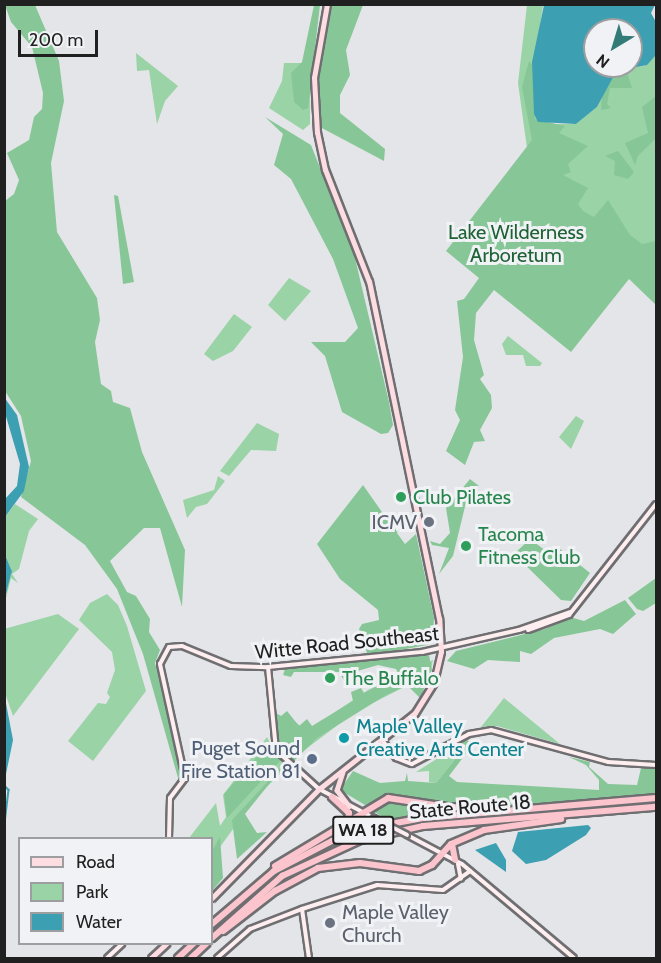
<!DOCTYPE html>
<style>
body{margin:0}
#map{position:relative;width:661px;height:963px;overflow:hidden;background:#e4e5e8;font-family:Cabin,sans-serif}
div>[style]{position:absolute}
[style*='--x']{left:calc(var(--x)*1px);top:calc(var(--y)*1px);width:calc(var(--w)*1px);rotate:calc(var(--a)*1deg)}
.green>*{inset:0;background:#99d3a6}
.forest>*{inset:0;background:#87c797}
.water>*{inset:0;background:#3c9fb2}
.stream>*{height:1.5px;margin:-0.75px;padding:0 0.75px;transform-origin:0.75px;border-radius:0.75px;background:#3c9fb2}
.river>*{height:4.5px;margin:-2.25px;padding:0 2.25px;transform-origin:2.25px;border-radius:2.25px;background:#3c9fb2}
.roads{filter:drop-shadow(2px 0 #6f6f72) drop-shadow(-2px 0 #6f6f72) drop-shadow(0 2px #6f6f72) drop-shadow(0 -2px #6f6f72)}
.secondary>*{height:4px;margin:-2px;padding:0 2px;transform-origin:2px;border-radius:2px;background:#feeef0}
.primary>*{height:4.5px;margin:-2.25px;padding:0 2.25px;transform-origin:2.25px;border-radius:2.25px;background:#fddce2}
.highway>*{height:6px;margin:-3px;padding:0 3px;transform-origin:3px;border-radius:3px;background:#fcc5ce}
.bridges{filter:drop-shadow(2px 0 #6f6f72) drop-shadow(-2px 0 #6f6f72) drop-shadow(0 2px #6f6f72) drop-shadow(0 -2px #6f6f72)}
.secondary-bridge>*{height:4px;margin:-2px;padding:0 2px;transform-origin:2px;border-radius:2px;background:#feeef0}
.dots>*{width:16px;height:16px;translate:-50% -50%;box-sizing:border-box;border:3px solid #f1f2f5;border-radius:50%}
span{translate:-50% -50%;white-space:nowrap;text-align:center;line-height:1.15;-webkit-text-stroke:6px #f1f2f5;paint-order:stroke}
.shield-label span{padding:2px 4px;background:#f1f2f5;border:2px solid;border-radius:4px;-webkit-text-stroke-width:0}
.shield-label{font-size:18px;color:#202021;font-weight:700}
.park-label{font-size:20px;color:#1e6236}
.leisure-label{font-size:20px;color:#27864d}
.left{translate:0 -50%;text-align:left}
.worship-label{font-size:20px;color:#5b616d}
.right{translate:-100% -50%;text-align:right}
.street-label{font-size:20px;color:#202021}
.culture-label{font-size:20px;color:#0d838f}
.service-label{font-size:20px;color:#4e5e75}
.frame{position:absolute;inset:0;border:6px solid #202021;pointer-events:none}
.legend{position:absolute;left:18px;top:837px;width:195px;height:108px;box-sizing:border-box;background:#f1f2f5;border:2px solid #9d9ea0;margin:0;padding:8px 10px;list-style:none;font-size:18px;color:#202021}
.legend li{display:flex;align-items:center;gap:12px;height:30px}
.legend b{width:30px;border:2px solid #9d9ea0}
.north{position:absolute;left:583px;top:18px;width:60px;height:60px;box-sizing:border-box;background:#f1f2f5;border:2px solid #9d9ea0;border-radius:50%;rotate:218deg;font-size:16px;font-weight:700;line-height:24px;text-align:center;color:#202021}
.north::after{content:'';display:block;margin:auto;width:21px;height:27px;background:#337b77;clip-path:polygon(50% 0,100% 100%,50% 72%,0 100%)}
.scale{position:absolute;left:18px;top:30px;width:80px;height:27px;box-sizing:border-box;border:3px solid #202021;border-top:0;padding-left:8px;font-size:18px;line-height:21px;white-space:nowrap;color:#202021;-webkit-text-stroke:4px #f1f2f5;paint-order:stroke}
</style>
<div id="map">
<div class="green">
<i style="clip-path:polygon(527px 5px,543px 5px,532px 82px,535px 109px,548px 124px,576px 124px,597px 107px,617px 69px,644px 66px,656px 55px,656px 301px,528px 155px,518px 83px)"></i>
<i style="clip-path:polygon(136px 53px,178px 86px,165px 101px,157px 124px,149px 70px,137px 71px)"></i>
<i style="clip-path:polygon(284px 63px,310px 63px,310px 124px,303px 130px,269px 108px,282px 81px)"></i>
<i style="clip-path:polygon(289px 278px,311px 291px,285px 321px,268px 305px)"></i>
<i style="clip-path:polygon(234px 314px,252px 327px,233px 351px,213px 361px,204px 354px)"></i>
<i style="clip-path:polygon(508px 336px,542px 363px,540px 366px,526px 366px,523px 355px,506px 355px,502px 344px)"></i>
<i style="clip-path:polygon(576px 416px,584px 421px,571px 449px,559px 437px)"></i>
<i style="clip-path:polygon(257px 423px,279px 434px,276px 451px,251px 450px,229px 476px,220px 471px)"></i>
<i style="clip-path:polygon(218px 476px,225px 481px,207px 504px,196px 507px,187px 518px,183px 500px,214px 490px)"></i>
<i style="clip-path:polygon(15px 504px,38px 519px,29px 531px,19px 569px,12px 574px,18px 583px,11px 578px,5px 602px,5px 517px)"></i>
<i style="clip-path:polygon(107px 594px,118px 605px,127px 626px,146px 691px,93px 761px,68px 741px,98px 703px,106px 704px,110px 697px,107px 693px,115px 670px,112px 652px,79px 620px,90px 603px)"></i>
<i style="clip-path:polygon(58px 614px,79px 629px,13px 716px,5px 693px,4px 629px)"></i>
<i style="clip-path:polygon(433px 660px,430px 674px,355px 712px,298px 755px,254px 800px,212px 858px,212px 838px,189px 838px,216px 803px,220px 826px,226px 817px,223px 795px,267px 737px,277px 757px,282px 753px,275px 738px,285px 714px,307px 731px,368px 690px)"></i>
<i style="clip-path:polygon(504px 698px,560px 744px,497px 726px,481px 727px)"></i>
<i style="clip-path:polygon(454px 748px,460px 753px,436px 783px,429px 782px,429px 771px,416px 772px)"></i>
</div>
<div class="forest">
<i style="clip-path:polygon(5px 5px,35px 5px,59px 61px,64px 101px,51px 163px,57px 232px,97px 298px,100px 320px,95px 342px,101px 384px,111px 391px,113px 402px,130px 408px,142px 452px,185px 550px,182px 607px,160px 528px,144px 528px,110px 561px,127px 592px,136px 596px,150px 619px,149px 632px,160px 650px,155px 663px,182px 773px,180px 785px,143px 654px,117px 589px,85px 545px,21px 497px,31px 461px,21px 416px,5px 391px,5px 201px,14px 194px,19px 180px,7px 153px,29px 140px,34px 117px,42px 109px,43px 93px,32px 47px,11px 22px)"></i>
<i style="clip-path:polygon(314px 5px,320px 5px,308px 108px,303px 110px,294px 102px,291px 73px,302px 62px)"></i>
<i style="clip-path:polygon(331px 5px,363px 5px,346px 50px,350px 75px,340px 95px,340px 113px,385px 149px,384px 161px,320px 127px,319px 78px)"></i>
<i style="clip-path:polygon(529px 61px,533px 66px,535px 119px,565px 126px,559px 133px,588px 146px,568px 164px,571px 172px,563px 175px,588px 188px,578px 204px,583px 211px,594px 217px,608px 200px,630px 235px,642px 244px,656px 241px,656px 305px,629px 279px,571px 352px,494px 290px,476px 313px,474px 340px,484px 375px,480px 379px,491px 395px,492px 408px,480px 430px,485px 441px,474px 442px,465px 465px,446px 451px,460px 420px,455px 410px,463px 357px,457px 301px,464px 299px,479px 278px,446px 251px,532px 140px,522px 87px)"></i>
<i style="clip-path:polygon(625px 66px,632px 88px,610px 88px,607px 104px,611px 108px,601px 110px,602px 97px,617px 69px)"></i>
<i style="clip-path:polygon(656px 96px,656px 138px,638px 156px,635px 165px,625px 143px,648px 133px,642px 107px)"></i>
<i style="clip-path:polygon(265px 117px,311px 145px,354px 254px,389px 402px,393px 425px,388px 433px,381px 434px,342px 412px,325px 356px,311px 342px,345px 342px,358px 328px,333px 259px,291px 179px,274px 165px,283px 134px)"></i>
<i style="clip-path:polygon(618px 151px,634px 172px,628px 179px,614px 175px,615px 161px,605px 156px)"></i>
<i style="clip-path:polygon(114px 195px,118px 196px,134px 282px,123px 284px)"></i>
<i style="clip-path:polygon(470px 479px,479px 486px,470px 486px,453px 556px,439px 574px,449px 548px,432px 545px,430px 541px,440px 544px,450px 533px,446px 508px)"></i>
<i style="clip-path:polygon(363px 485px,389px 522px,403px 517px,397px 533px,405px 544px,416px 534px,434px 618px,433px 638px,427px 645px,368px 656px,359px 629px,362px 624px,379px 620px,378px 610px,340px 579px,317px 544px)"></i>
<i style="clip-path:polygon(530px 539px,550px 554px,560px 549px,590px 573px,571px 601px,561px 600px,514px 554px)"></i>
<i style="clip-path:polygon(656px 578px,656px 603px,643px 611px,637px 609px,628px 598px)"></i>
<i style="clip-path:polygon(625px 600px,636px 614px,613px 634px,600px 629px,554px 638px,531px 654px,520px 651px,520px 662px,488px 660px,474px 669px,447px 661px,456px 651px,545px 629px,570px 617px,584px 621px)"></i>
<i style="clip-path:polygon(429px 655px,432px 670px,420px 698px,407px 685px,386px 695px,317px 738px,294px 761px,279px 748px,274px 712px,281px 716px,287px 711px,299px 726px,307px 719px,312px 726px,353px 701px,351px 692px,361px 688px,364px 693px,399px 675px,396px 669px,378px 665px,354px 672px,353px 681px,346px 684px,339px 672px,294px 672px,291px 677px,283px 675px,285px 669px)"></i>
<i style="clip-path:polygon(466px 740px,474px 743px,449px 776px,457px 782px,599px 790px,599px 780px,586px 765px,569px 757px,590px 762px,589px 767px,608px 784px,637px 785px,641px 768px,656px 767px,656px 793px,550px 804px,463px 806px,392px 795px,365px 805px,340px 790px,353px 771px,380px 783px,405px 781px,407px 773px,408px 781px,436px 783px,460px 753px,454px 748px)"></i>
<i style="clip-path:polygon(270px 742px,281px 760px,227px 818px,224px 794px)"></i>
<i style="clip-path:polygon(284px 764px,287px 770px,274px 778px,245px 814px,257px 833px,267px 832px,237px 859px,232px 820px)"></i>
<i style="clip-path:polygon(390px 799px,475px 810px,388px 820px,371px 810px)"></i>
<i style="clip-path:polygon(220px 837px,223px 878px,212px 891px,212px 851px)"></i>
</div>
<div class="water">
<i style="clip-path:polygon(544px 5px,655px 5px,651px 13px,656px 22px,656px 55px,647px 65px,637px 67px,631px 66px,631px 30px,595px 30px,595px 66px,627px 66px,617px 70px,597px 107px,576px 124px,538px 122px,534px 114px,532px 62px)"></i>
<i style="clip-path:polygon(4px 397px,17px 415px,29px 467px,24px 491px,5px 517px,5px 499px,17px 486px,20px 464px,5px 413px)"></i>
<i style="clip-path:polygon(4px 693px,13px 740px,5px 779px,4px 779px)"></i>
<i style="clip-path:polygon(588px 825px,591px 828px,586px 835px,546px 860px,526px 864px,512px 851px,518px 832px)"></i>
<i style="clip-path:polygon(496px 843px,506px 860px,506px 872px,475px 850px)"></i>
</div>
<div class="stream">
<i style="--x:4;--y:785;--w:7;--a:45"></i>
<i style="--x:9;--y:790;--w:42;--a:96.8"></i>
</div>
<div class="river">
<i style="--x:4;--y:559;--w:13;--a:67"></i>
<i style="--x:9;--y:571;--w:21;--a:104"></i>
</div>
<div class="roads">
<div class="secondary">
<i style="--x:528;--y:630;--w:44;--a:-20.1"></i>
<i style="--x:569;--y:615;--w:141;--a:-51.9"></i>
<i style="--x:268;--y:667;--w:83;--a:84.5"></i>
<i style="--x:276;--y:750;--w:58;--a:42.2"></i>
<i style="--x:319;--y:789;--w:62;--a:27.8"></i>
<i style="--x:382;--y:740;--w:23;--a:52"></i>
<i style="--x:396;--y:758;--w:17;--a:21"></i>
<i style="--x:412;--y:764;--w:64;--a:-27.8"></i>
<i style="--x:469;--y:734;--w:22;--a:-10"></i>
<i style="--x:491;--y:730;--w:121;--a:15.3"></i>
<i style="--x:608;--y:762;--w:48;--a:3.6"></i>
<i style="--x:407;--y:835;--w:62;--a:27.8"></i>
<i style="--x:462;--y:864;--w:146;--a:40"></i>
<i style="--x:169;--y:838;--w:40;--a:-88.6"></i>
<i style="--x:170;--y:798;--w:25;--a:-53"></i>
<i style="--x:185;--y:778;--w:117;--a:-102.4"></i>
<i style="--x:160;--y:664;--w:19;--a:-62"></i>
<i style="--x:169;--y:647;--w:13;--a:-4"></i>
<i style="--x:182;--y:646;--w:53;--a:22.2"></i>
<i style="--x:231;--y:666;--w:37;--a:2"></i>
<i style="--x:268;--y:667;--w:155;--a:-5.6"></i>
<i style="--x:422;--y:652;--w:99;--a:-12.8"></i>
<i style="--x:519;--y:630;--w:54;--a:-19.4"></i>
<i style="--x:458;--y:864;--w:15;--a:79"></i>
<i style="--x:302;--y:909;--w:49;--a:81.9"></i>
<i style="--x:107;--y:958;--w:21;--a:-43"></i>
<i style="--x:217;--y:958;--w:44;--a:-41.3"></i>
<i style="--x:250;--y:929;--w:56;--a:-21"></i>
<i style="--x:302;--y:909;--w:79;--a:-17.7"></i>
<i style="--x:377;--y:885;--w:66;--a:4.3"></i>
<i style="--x:443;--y:890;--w:33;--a:-35"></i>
</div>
<div class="primary">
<i style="--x:343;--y:772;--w:19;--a:108"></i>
<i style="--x:337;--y:790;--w:20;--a:53"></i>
<i style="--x:212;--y:898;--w:153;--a:-45.5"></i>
<i style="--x:319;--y:789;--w:122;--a:-38.4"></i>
<i style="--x:415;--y:713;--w:36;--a:-58"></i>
<i style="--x:434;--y:682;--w:31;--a:-77"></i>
<i style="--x:441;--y:652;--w:33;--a:-93"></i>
<i style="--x:439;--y:619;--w:344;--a:-101.7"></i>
<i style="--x:369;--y:282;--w:120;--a:-111.4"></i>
<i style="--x:325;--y:170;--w:38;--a:-102"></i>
<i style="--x:317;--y:133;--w:55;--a:-93.1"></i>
<i style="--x:314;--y:78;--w:75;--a:-80"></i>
<i style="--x:151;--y:958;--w:21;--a:-43"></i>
</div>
<div class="highway">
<i style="--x:332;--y:797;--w:23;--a:43"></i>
<i style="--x:349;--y:813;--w:9;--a:96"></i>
<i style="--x:452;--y:844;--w:16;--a:79"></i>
<i style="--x:275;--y:866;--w:132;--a:-31"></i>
<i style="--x:388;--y:798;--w:60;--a:8.7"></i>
<i style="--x:447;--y:807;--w:55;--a:1"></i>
<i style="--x:212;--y:924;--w:82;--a:-40.5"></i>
<i style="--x:274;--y:871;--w:65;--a:-27.3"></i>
<i style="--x:332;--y:841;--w:44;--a:-18.4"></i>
<i style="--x:374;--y:827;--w:50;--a:-10.4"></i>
<i style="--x:423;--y:818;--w:234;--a:-4.9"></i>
<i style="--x:223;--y:931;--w:66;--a:-37.6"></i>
<i style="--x:275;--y:891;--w:49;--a:-28.1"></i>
<i style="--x:318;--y:868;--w:42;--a:-6.8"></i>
<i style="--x:360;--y:863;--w:60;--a:7.7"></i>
<i style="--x:419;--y:871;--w:14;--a:-25"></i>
<i style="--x:432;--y:865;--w:28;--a:-48"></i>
<i style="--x:451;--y:844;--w:36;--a:-23"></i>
<i style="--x:484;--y:830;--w:78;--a:-8.1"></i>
<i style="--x:212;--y:938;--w:94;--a:-41.5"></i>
<i style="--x:282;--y:876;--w:86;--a:-24.8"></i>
<i style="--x:360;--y:840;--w:65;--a:-12.5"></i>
<i style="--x:423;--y:826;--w:234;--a:-4.7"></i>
<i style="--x:178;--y:958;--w:21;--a:-43"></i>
<i style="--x:191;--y:958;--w:21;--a:-43"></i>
</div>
</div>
<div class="bridges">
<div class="secondary-bridge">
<i style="--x:374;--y:818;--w:37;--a:27"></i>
</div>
</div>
<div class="dots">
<i style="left:401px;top:497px;background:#2e9e5b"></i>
<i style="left:429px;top:522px;background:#6b7280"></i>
<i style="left:466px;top:546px;background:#2e9e5b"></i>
<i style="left:330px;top:678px;background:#2e9e5b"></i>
<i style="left:344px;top:738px;background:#0f9aa8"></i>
<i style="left:312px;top:759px;background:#5c6f8a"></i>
<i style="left:330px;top:923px;background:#6b7280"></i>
</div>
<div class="shield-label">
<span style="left:363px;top:830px">WA 18</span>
</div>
<div class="park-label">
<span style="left:516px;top:244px">Lake Wilderness<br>Arboretum</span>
</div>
<div class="leisure-label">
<span class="left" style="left:413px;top:497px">Club Pilates</span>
<span class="left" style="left:478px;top:546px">Tacoma<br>Fitness Club</span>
<span class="left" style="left:342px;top:678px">The Buffalo</span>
</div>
<div class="worship-label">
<span class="right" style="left:417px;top:522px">ICMV</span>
<span class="left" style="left:342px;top:924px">Maple Valley<br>Church</span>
</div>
<div class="street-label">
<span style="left:347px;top:643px;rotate:-6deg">Witte Road Southeast</span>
<span style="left:470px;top:807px;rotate:-5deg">State Route 18</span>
</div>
<div class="culture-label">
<span class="left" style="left:356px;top:738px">Maple Valley<br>Creative Arts Center</span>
</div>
<div class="service-label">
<span class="right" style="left:300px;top:760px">Puget Sound<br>Fire Station 81</span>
</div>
<div class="frame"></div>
<ul class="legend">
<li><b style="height:8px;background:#fddce2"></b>Road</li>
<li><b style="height:16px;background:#99d3a6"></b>Park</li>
<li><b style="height:16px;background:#3c9fb2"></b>Water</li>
</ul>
<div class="north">N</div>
<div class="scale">200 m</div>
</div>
